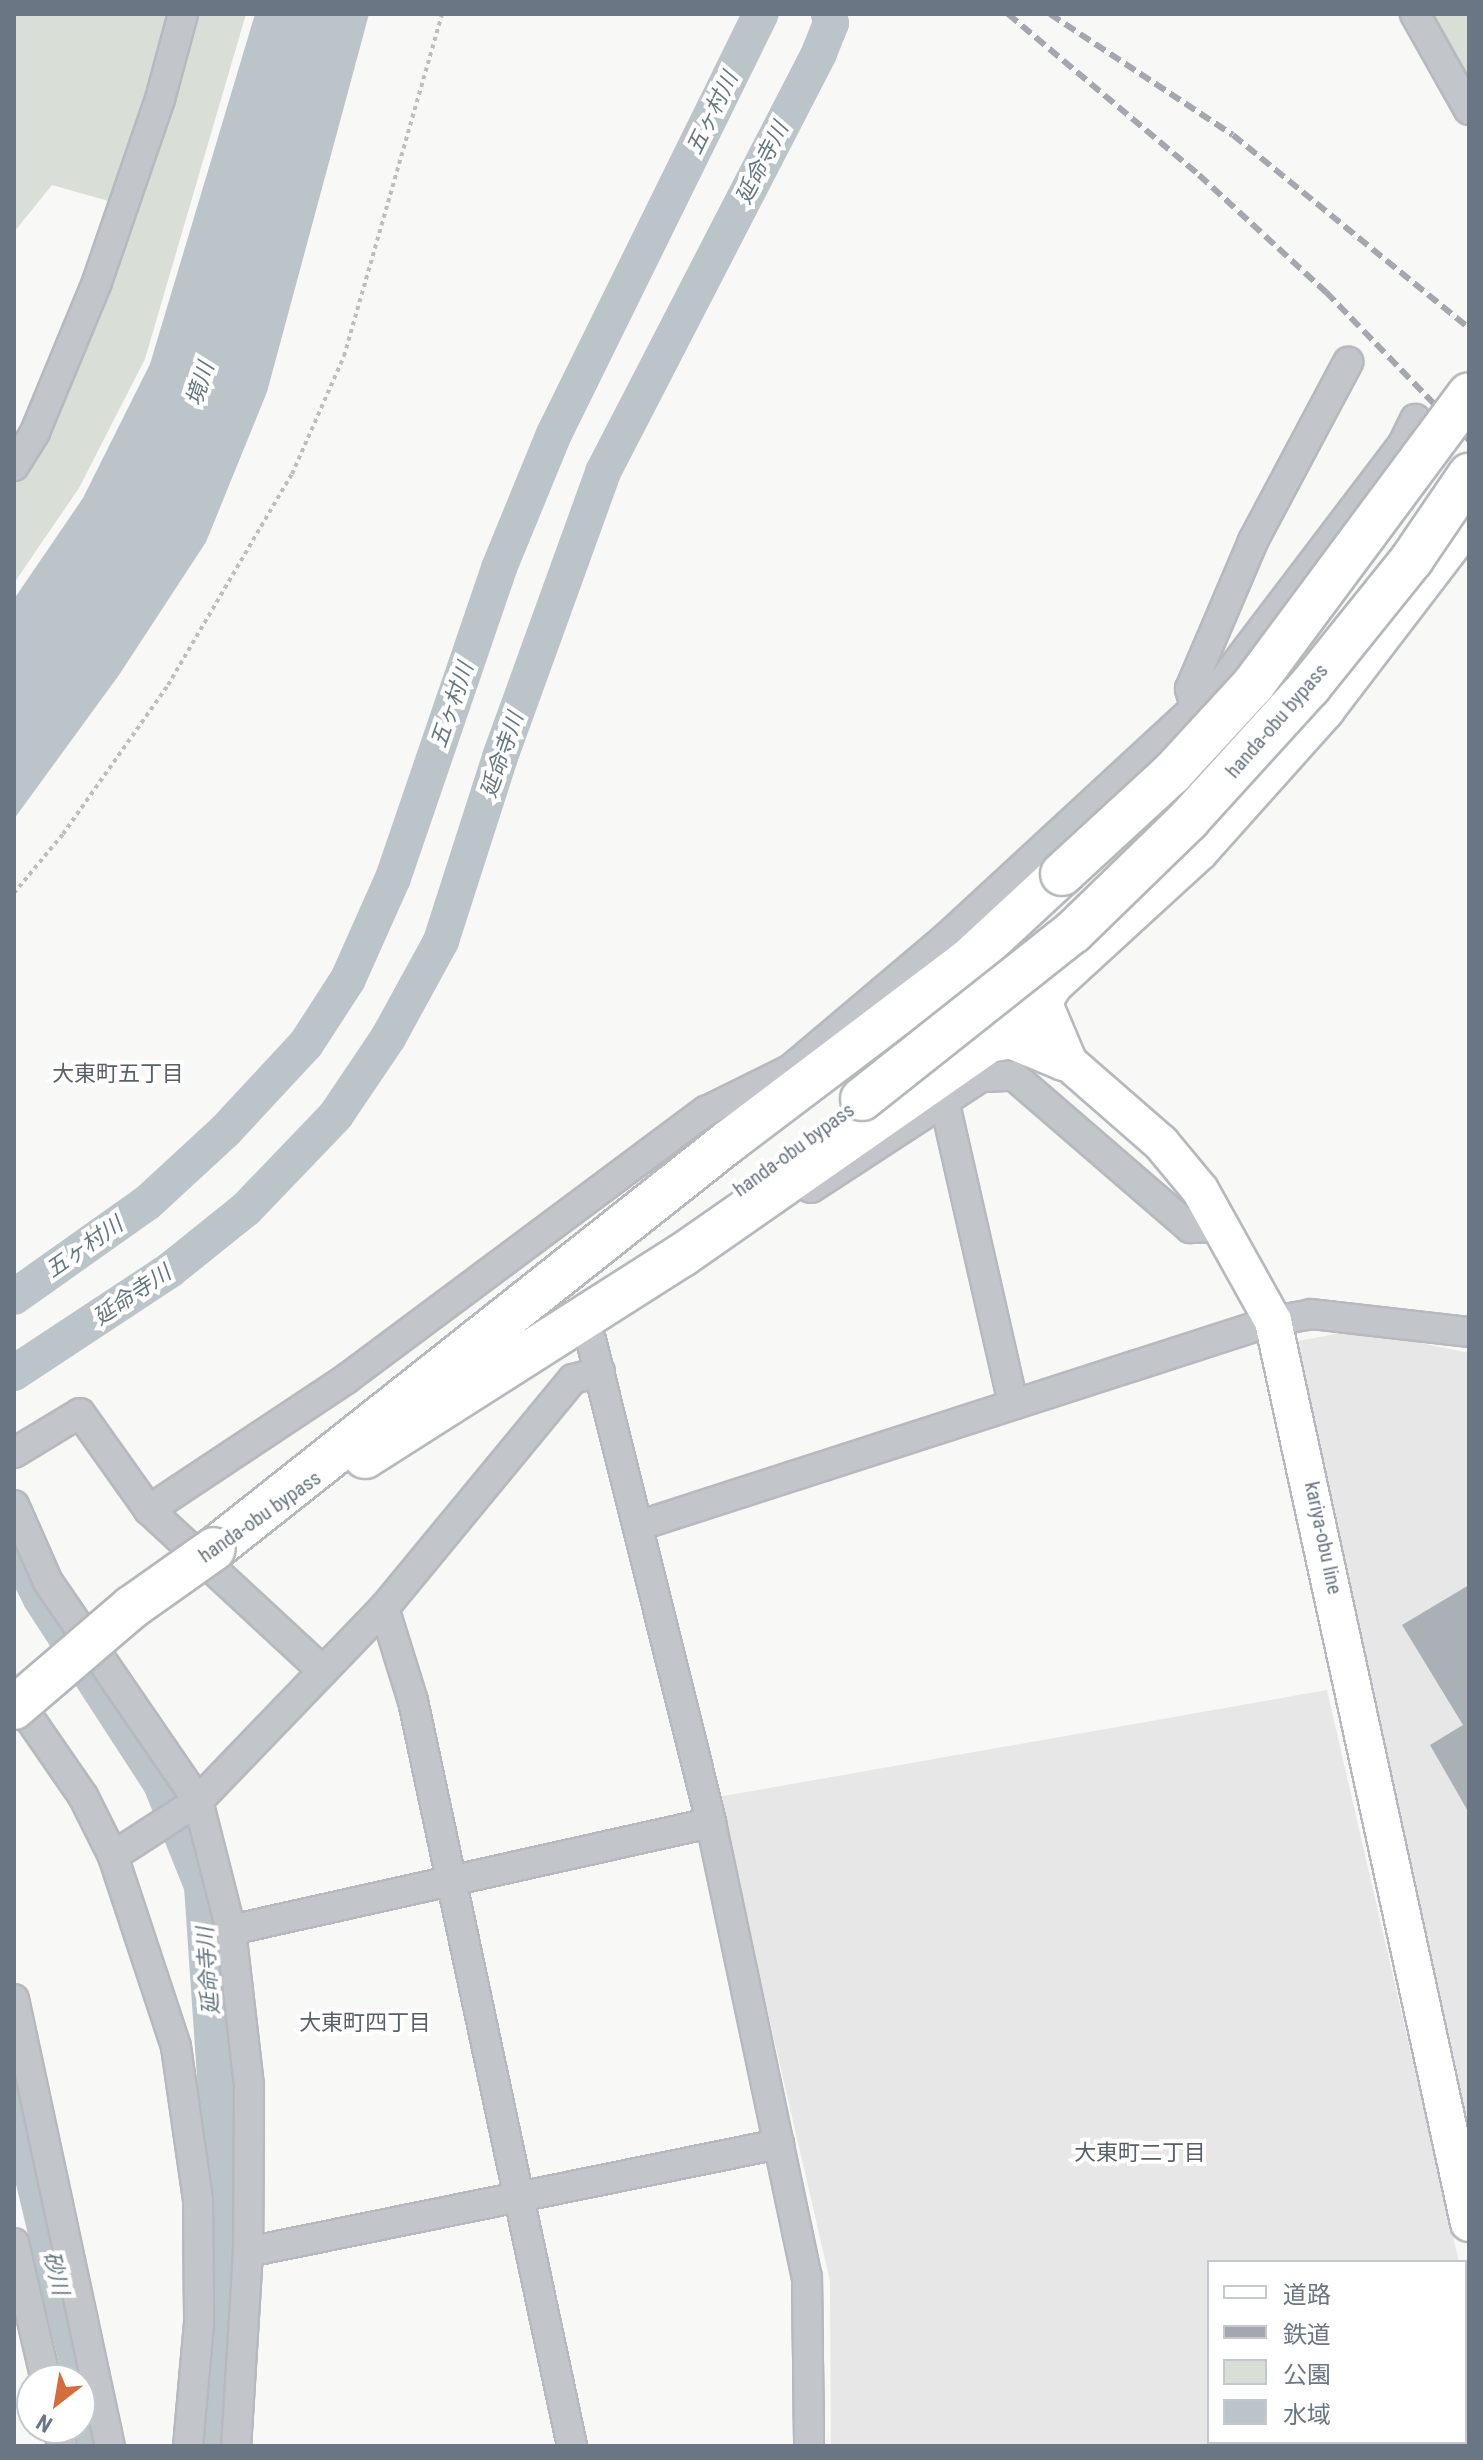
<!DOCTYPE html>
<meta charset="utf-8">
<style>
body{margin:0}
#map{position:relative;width:1483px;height:2460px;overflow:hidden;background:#f8f8f6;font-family:"Roboto Condensed","Noto Sans JP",sans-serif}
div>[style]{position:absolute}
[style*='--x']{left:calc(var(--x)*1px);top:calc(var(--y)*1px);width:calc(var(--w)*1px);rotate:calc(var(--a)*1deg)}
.built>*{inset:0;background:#e6e7e6}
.green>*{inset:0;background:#d9ded7}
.water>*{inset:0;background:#bbc4c9}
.river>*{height:36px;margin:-18px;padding:0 18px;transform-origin:18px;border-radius:18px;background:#bbc4c9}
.building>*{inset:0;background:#aab0b6}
.path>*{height:4px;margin-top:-2px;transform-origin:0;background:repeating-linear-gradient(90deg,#bcbec1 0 4px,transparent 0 8px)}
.roads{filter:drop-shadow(2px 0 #b6b9bd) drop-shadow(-2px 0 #b6b9bd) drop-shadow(0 2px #b6b9bd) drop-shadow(0 -2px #b6b9bd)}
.minor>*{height:28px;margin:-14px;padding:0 14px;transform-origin:14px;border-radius:14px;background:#c2c5c9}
.major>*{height:36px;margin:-18px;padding:0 18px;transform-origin:18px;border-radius:18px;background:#fff}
.highway>*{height:42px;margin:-21px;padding:0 21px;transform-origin:21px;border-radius:21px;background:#fff}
.rail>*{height:6px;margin-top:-3px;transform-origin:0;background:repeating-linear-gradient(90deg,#a4a8ae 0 12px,transparent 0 18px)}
.bridges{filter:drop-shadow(2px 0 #b5b8bb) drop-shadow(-2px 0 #b5b8bb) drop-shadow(0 2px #b5b8bb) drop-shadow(0 -2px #b5b8bb)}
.highway-bridge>*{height:42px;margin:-21px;padding:0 21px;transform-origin:21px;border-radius:21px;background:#fff}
span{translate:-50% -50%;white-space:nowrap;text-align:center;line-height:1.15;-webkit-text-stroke:8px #fff;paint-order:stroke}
.street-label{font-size:20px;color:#6a7684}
.water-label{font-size:22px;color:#66767f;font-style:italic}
.neighbourhood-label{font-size:22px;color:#575f6a}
.frame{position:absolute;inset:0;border:16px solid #6a7684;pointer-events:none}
.legend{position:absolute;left:1207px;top:2260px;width:260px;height:184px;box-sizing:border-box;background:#fff;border:2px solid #c3c8ce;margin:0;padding:10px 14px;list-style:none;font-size:24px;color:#6a7684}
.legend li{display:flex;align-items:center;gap:16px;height:40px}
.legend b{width:40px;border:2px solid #c3c8ce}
.north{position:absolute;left:16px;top:2364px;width:80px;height:80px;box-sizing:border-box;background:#fff;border:2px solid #c3c8ce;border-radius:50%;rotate:211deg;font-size:22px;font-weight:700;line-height:32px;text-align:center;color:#6a7684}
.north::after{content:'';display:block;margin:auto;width:28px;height:36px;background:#d46d39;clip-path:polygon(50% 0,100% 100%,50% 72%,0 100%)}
</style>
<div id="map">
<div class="built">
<i style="clip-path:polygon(1358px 1330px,1469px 1353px,1469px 2127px,1298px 1341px)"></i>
<i style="clip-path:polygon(1327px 1690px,1459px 2262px,1209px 2262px,1209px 2442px,1465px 2442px,1465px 2288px,1469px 2446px,831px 2446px,830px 2281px,718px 1797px)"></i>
</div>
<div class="green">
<i style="clip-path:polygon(14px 14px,177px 14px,119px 204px,52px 185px,14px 232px)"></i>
<i style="clip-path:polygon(189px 14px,246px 14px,145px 359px,79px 488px,14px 583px,14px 483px,44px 435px)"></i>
<i style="clip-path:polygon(1427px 14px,1469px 14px,1469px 89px)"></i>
</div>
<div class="water">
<i style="clip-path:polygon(255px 14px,369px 14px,267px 392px,206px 542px,119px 675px,14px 819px,14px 599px,83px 498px,150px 364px)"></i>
</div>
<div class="river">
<i style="--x:14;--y:1297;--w:163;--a:-35.3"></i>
<i style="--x:147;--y:1203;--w:108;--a:-42.7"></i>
<i style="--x:226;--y:1130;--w:117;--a:-47.1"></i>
<i style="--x:306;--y:1044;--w:77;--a:-57.1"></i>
<i style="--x:348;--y:979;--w:111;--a:-66"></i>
<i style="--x:393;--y:878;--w:328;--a:-71.1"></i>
<i style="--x:499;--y:568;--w:145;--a:-67.7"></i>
<i style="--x:554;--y:434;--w:468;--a:-63.8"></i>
<i style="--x:14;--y:1373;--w:187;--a:-33.4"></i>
<i style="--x:170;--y:1270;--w:97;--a:-38.8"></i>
<i style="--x:246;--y:1209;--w:130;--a:-46.2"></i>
<i style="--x:336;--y:1115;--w:93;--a:-56"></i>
<i style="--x:388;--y:1038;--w:111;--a:-61.3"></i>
<i style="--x:441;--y:941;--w:193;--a:-72.2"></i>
<i style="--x:500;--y:757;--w:303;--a:-70.1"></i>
<i style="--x:603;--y:472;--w:471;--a:-62.7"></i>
<i style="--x:819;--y:53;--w:32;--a:-68"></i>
<i style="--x:831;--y:23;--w:9;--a:-103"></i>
<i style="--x:14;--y:1545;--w:60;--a:63.4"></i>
<i style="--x:41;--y:1599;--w:221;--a:57"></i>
<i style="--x:161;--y:1784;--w:110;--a:68.1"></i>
<i style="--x:202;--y:1886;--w:335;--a:86.1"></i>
<i style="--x:225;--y:2220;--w:172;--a:89.3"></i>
<i style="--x:227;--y:2392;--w:55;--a:98.4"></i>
<i style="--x:14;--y:2099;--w:357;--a:76.5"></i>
</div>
<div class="building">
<i style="clip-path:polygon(1469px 1585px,1469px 1813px,1430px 1745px,1463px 1725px,1402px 1625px)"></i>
</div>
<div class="path">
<i style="--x:14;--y:893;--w:77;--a:-50.3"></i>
<i style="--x:63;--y:834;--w:182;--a:-54.8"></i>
<i style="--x:168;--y:685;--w:245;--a:-59.6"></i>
<i style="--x:292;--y:474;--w:129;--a:-66.2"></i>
<i style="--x:344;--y:356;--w:356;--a:-74"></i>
</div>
<div class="roads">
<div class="minor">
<i style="--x:1415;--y:14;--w:110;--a:60.6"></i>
<i style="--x:14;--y:466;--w:40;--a:-58"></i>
<i style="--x:35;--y:432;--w:162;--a:-67.5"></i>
<i style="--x:97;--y:282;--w:194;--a:-71"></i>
<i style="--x:160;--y:99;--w:88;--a:-74.9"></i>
<i style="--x:1196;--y:709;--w:21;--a:-107"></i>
<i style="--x:1190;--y:689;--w:161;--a:-66.9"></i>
<i style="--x:1253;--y:541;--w:203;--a:-62"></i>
<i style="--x:945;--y:1104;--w:308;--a:77.2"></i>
<i style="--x:811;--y:1188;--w:203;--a:-33.1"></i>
<i style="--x:981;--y:1077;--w:33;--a:-2"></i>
<i style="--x:1014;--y:1076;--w:233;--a:40.8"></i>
<i style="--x:1190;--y:1228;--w:34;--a:-2"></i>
<i style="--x:591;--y:1340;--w:498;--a:76"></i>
<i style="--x:711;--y:1823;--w:464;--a:78.1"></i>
<i style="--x:807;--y:2277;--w:169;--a:89.3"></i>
<i style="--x:14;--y:1453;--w:77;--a:-31.2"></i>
<i style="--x:80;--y:1413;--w:119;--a:54.6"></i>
<i style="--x:149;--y:1510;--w:237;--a:42.8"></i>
<i style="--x:14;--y:1505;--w:84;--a:66.2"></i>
<i style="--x:48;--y:1582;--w:265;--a:55.6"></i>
<i style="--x:198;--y:1801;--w:268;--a:-46.1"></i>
<i style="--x:384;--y:1608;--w:297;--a:-50.5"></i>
<i style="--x:573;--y:1379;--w:28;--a:-15"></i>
<i style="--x:149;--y:1510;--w:237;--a:-33.6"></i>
<i style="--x:346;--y:1379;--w:449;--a:-36.7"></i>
<i style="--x:706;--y:1111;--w:95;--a:-26.3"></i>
<i style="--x:791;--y:1069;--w:203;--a:-40.2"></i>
<i style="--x:946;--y:938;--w:373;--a:-42.7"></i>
<i style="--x:1220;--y:685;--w:303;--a:-52.8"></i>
<i style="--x:1403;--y:444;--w:28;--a:-64"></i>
<i style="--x:641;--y:1525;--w:664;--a:-17.89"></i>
<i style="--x:1273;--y:1321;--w:39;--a:-10"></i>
<i style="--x:1311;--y:1314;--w:159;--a:6.5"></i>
<i style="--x:384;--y:1608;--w:97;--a:72.7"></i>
<i style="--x:413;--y:1701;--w:762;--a:77.95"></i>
<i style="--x:14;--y:1696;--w:121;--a:55.4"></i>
<i style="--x:83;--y:1796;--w:67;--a:63.4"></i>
<i style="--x:113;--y:1856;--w:201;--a:71.7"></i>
<i style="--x:176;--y:2047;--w:155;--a:81.8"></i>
<i style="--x:198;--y:2200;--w:123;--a:89.5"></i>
<i style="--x:199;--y:2323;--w:123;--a:95.1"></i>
<i style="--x:113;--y:1856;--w:101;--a:-32.9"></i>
<i style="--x:198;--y:1801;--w:133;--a:75.7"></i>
<i style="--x:231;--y:1930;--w:157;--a:83.4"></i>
<i style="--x:249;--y:2086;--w:166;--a:90.3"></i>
<i style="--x:248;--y:2252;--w:194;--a:93.5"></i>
<i style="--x:231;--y:1930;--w:492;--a:-12.6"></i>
<i style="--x:14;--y:1999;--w:457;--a:77.9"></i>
<i style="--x:14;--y:2243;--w:141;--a:76.9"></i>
<i style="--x:248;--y:2252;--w:542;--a:-11.5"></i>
<i style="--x:58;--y:2428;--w:18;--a:77"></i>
</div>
<div class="major">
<i style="--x:979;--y:970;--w:86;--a:48.3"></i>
<i style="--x:1036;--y:1034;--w:166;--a:41.1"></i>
<i style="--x:1161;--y:1143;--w:61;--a:50.3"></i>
<i style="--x:1200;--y:1190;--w:150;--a:60.9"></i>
<i style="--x:1273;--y:1321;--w:923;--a:77.74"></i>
</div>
<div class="highway">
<i style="--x:1064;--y:1059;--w:62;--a:-112.8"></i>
<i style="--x:1040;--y:1002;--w:22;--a:-58"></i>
<i style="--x:1052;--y:983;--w:198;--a:-42.5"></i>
<i style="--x:1198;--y:849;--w:188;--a:-48.2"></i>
<i style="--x:1323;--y:709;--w:240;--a:-52.6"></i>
<i style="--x:365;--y:1457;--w:375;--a:-32.5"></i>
<i style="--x:681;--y:1256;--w:376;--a:-34.9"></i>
<i style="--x:989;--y:1041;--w:22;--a:-10"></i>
<i style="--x:1011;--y:1037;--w:57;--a:22.5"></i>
<i style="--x:214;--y:1549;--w:656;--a:-38.37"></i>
<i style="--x:728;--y:1142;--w:302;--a:-37.1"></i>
<i style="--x:969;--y:960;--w:127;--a:-42.8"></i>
</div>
</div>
<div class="rail">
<i style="--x:1008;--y:14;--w:250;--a:40.1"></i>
<i style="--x:1199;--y:175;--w:173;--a:42.7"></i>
<i style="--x:1326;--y:292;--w:206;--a:46"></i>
<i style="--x:1050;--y:14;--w:219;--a:33.5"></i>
<i style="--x:1233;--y:135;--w:305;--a:39.3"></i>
</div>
<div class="bridges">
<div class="highway-bridge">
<i style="--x:1062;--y:874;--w:149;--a:-42.6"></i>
<i style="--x:1172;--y:773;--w:120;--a:-47.4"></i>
<i style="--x:1253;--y:685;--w:362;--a:-53.4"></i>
<i style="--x:862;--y:1099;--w:269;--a:-38.4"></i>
<i style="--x:1073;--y:932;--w:161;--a:-44.2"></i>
<i style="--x:1188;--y:820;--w:181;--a:-47.7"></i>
<i style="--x:1310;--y:686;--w:163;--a:-51.2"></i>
<i style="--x:1412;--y:559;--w:102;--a:-55.8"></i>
<i style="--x:14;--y:1708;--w:155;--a:-40.6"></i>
<i style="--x:132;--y:1607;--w:100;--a:-35.3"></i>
</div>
</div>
<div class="street-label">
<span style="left:1277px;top:721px;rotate:-49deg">handa-obu bypass</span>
<span style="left:794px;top:1150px;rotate:-36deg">handa-obu bypass</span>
<span style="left:260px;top:1517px;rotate:-35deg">handa-obu bypass</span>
<span style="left:1323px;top:1538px;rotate:78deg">kariya-obu line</span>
</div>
<div class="water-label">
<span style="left:712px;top:113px;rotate:-64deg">五ヶ村川</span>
<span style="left:762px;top:163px;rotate:-63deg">延命寺川</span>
<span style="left:200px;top:384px;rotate:-72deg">境川</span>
<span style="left:452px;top:705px;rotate:-71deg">五ヶ村川</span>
<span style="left:502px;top:755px;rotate:-71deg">延命寺川</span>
<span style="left:84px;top:1247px;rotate:-35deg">五ヶ村川</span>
<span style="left:132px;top:1295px;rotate:-34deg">延命寺川</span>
<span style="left:208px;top:1971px;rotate:-94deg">延命寺川</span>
<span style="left:56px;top:2273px;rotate:76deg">砂川</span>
</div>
<div class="neighbourhood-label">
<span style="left:118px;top:1074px">大東町五丁目</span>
<span style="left:365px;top:2023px">大東町四丁目</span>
<span style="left:1140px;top:2153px">大東町二丁目</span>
</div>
<div class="frame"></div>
<ul class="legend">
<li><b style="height:10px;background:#fff"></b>道路</li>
<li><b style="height:10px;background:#a4a8ae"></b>鉄道</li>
<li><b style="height:22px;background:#d9ded7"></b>公園</li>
<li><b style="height:22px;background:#bbc4c9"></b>水域</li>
</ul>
<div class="north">N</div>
</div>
